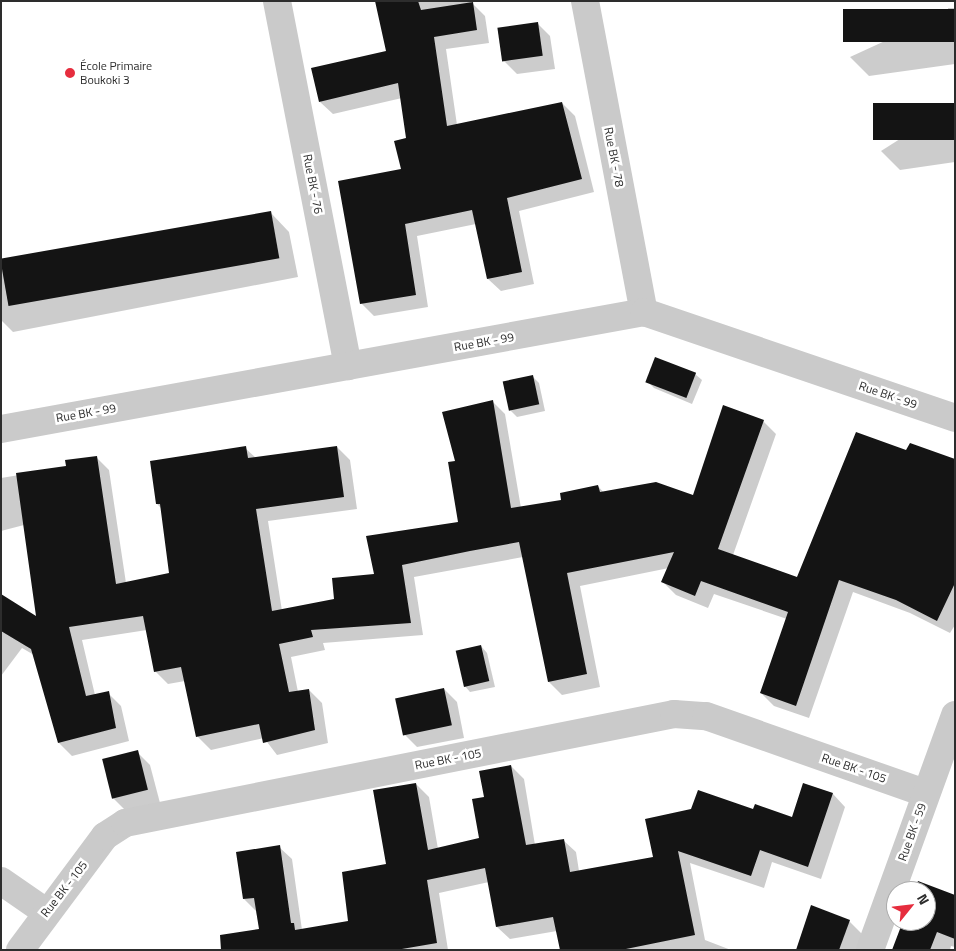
<!DOCTYPE html>
<meta charset="utf-8">
<style>
body{margin:0}
#map{position:relative;width:956px;height:951px;overflow:hidden;background:#fff;font-family:"Titillium Web",sans-serif}
div>[style]{position:absolute}
[style*='--x']{left:calc(var(--x)*1px);top:calc(var(--y)*1px);width:calc(var(--w)*1px);rotate:calc(var(--a)*1deg)}
.shadow>*{inset:0;background:#0003}
.building>*{inset:0;background:#141414;transform-origin:0 0}
.minor>*{height:28px;margin:-14px;padding:0 14px;transform-origin:14px;border-radius:14px;background:#cacaca}
.dots>*{width:14px;height:14px;translate:-50% -50%;box-sizing:border-box;border:2px solid #fff;border-radius:50%}
span{translate:-50% -50%;white-space:nowrap;text-align:center;line-height:1.15;-webkit-text-stroke:5px #fff;paint-order:stroke}
.poi-label{font-size:12px;color:#2d2d2d}
.left{translate:0 -50%;text-align:left}
.street-label{font-size:12px;color:#2d2d2d}
.frame{position:absolute;inset:0;border:2px solid #2d2d2d;pointer-events:none}
.north{position:absolute;left:886px;top:881px;width:50px;height:50px;box-sizing:border-box;background:#fff;border:1px solid #ababab;border-radius:50%;rotate:61deg;font-size:14px;font-weight:700;line-height:20px;text-align:center;color:#2d2d2d}
.north::after{content:'';display:block;margin:auto;width:18px;height:22px;background:#e62d3e;clip-path:polygon(50% 0,100% 100%,50% 72%,0 100%)}
</style>
<div id="map">
<div class="shadow">
<i style="clip-path:polygon(376px 1px,470px 1px,485px 16px,489px 43px,446px 49px,457px 125px,562px 103px,575px 116px,594px 192px,519px 211px,534px 284px,501px 291px,488px 279px,476px 224px,417px 236px,428px 307px,374px 316px,361px 303px,402px 170px,408px 139px,402px 98px,333px 114px,320px 102px,388px 52px)"></i>
<i style="clip-path:polygon(948px 8px,955px 8px,955px 64px,869px 76px,850px 57px,948px 12px)"></i>
<i style="clip-path:polygon(537px 23px,550px 36px,555px 69px,517px 74px,504px 61px)"></i>
<i style="clip-path:polygon(955px 104px,955px 162px,900px 170px,881px 151px)"></i>
<i style="clip-path:polygon(270px 212px,289px 232px,298px 277px,13px 332px,1px 320px,1px 264px)"></i>
<i style="clip-path:polygon(695px 374px,702px 380px,692px 404px,654px 388px,648px 382px)"></i>
<i style="clip-path:polygon(533px 377px,539px 383px,545px 411px,517px 417px,511px 411px)"></i>
<i style="clip-path:polygon(492px 401px,505px 414px,521px 508px,563px 501px,598px 486px,604px 493px,693px 497px,763px 421px,776px 434px,733px 555px,798px 578px,907px 452px,955px 462px,955px 625px,950px 633px,910px 613px,853px 592px,809px 718px,774px 706px,761px 693px,787px 619px,714px 594px,708px 608px,676px 595px,663px 582px,669px 568px,580px 586px,600px 687px,562px 695px,549px 682px,523px 557px,414px 577px,423px 635px,323px 643px,325px 650px,291px 657px,298px 692px,309px 690px,322px 703px,328px 743px,277px 755px,264px 738px,211px 750px,198px 737px,185px 681px,168px 684px,155px 671px,147px 630px,82px 640px,95px 695px,108px 693px,121px 706px,129px 741px,72px 756px,59px 743px,34px 655px,22px 648px,1px 676px,1px 595px,38px 618px,24px 525px,1px 531px,1px 478px,68px 467px,96px 457px,109px 470px,126px 583px,170px 574px,162px 509px,157px 504px,245px 448px,256px 458px,337px 447px,350px 460px,357px 509px,268px 521px,282px 611px,335px 600px,459px 523px,457px 462px)"></i>
<i style="clip-path:polygon(481px 646px,487px 653px,495px 687px,470px 692px,464px 685px)"></i>
<i style="clip-path:polygon(444px 689px,457px 702px,464px 738px,417px 747px,404px 734px)"></i>
<i style="clip-path:polygon(137px 752px,150px 765px,160px 803px,126px 811px,113px 798px)"></i>
<i style="clip-path:polygon(511px 766px,524px 779px,535px 845px,563px 840px,576px 852px,579px 871px,654px 858px,754px 811px,793px 818px,804px 785px,833px 794px,845px 807px,821px 879px,772px 862px,764px 888px,690px 863px,705px 940px,731px 950px,561px 950px,557px 931px,510px 939px,497px 927px,489px 882px,439px 893px,448px 950px,264px 950px,256px 911px,244px 899px,279px 847px,292px 859px,302px 930px,349px 922px,387px 865px,416px 784px,429px 797px,438px 849px,480px 839px,485px 798px)"></i>
<i style="clip-path:polygon(918px 883px,955px 896px,955px 947px,951px 946px,950px 950px,893px 950px,904px 921px,926px 921px,926px 891px,915px 891px)"></i>
<i style="clip-path:polygon(849px 921px,862px 934px,857px 950px,811px 950px)"></i>
</div>
<div class="building">
<i style="clip-path:polygon(375px 1px,418px 1px,421px 10px,473px 2px,477px 30px,434px 37px,447px 126px,562px 102px,582px 179px,507px 198px,522px 272px,487px 279px,472px 210px,405px 224px,416px 295px,360px 304px,338px 181px,401px 169px,394px 141px,406px 138px,398px 83px,319px 102px,311px 68px,386px 51px)"></i>
<i style="left:955px;top:9px;width:33px;height:112px;rotate:90deg"></i>
<i style="left:538px;top:22px;width:34px;height:41px;rotate:82deg"></i>
<i style="left:955px;top:103px;width:37px;height:82px;rotate:90deg"></i>
<i style="left:271px;top:211px;width:48px;height:275px;rotate:80deg"></i>
<i style="left:655px;top:357px;width:44px;height:27px;rotate:21deg"></i>
<i style="left:533px;top:375px;width:30px;height:31px;rotate:78deg"></i>
<i style="clip-path:polygon(493px 400px,511px 508px,561px 500px,560px 493px,598px 485px,600px 492px,656px 482px,693px 495px,723px 405px,764px 420px,718px 549px,797px 577px,856px 432px,906px 450px,910px 443px,955px 459px,955px 583px,937px 621px,896px 600px,839px 580px,796px 706px,760px 693px,788px 612px,701px 581px,695px 596px,661px 582px,674px 552px,567px 573px,587px 674px,548px 682px,519px 542px,470px 551px,402px 565px,411px 623px,311px 630px,313px 637px,279px 644px,289px 692px,309px 689px,315px 730px,263px 743px,259px 724px,196px 737px,181px 667px,154px 672px,143px 616px,69px 627px,86px 696px,109px 691px,116px 728px,58px 743px,31px 649px,1px 631px,1px 594px,36px 616px,16px 473px,66px 466px,65px 460px,97px 456px,116px 584px,169px 573px,160px 504px,156px 504px,150px 461px,246px 446px,248px 458px,337px 446px,344px 497px,256px 509px,272px 611px,334px 599px,332px 578px,374px 574px,366px 536px,458px 522px,448px 462px,455px 461px,442px 412px)"></i>
<i style="left:481px;top:645px;width:37px;height:26px;rotate:77deg"></i>
<i style="left:444px;top:688px;width:38px;height:50px;rotate:78deg"></i>
<i style="left:138px;top:750px;width:41px;height:37px;rotate:76deg"></i>
<i style="clip-path:polygon(511px 765px,526px 845px,564px 839px,570px 872px,653px 857px,645px 819px,691px 809px,698px 790px,753px 809px,755px 804px,792px 817px,803px 783px,833px 793px,808px 867px,760px 850px,751px 876px,678px 851px,695px 935px,621px 950px,560px 950px,553px 917px,496px 927px,485px 868px,427px 880px,437px 943px,396px 950px,221px 950px,220px 935px,259px 929px,254px 898px,243px 899px,236px 852px,280px 845px,291px 923px,294px 923px,295px 930px,348px 921px,342px 872px,386px 864px,373px 790px,416px 783px,428px 850px,479px 838px,472px 799px,484px 797px,479px 771px)"></i>
<i style="clip-path:polygon(918px 881px,955px 895px,955px 939px,937px 932px,930px 950px,892px 950px,903px 921px,926px 921px,926px 891px,914px 891px)"></i>
<i style="clip-path:polygon(811px 905px,850px 920px,839px 950px,796px 950px)"></i>
</div>
<div class="minor">
<i style="--x:277;--y:1;--w:372;--a:79"></i>
<i style="--x:585;--y:1;--w:317;--a:79.3"></i>
<i style="--x:1;--y:429;--w:654;--a:-10.31"></i>
<i style="--x:644;--y:312;--w:329;--a:18.8"></i>
<i style="--x:1;--y:881;--w:55;--a:34.6"></i>
<i style="--x:20;--y:950;--w:142;--a:-53.3"></i>
<i style="--x:105;--y:836;--w:24;--a:-33"></i>
<i style="--x:125;--y:823;--w:560;--a:-11.23"></i>
<i style="--x:674;--y:714;--w:32;--a:4"></i>
<i style="--x:706;--y:716;--w:232;--a:19.4"></i>
<i style="--x:870;--y:950;--w:250;--a:-70.1"></i>
</div>
<div class="dots">
<i style="left:70px;top:73px;background:#e62d3e"></i>
</div>
<div class="poi-label">
<span class="left" style="left:80px;top:73px">École Primaire<br>Boukoki 3</span>
</div>
<div class="street-label">
<span style="left:614px;top:157px;rotate:79deg">Rue BK - 78</span>
<span style="left:313px;top:184px;rotate:79deg">Rue BK - 76</span>
<span style="left:484px;top:342px;rotate:-10deg">Rue BK - 99</span>
<span style="left:888px;top:395px;rotate:19deg">Rue BK - 99</span>
<span style="left:86px;top:413px;rotate:-10deg">Rue BK - 99</span>
<span style="left:448px;top:759px;rotate:-11deg">Rue BK - 105</span>
<span style="left:854px;top:768px;rotate:19deg">Rue BK - 105</span>
<span style="left:912px;top:832px;rotate:-70deg">Rue BK - 59</span>
<span style="left:64px;top:889px;rotate:-52deg">Rue BK - 105</span>
</div>
<div class="frame"></div>
<div class="north">N</div>
</div>
